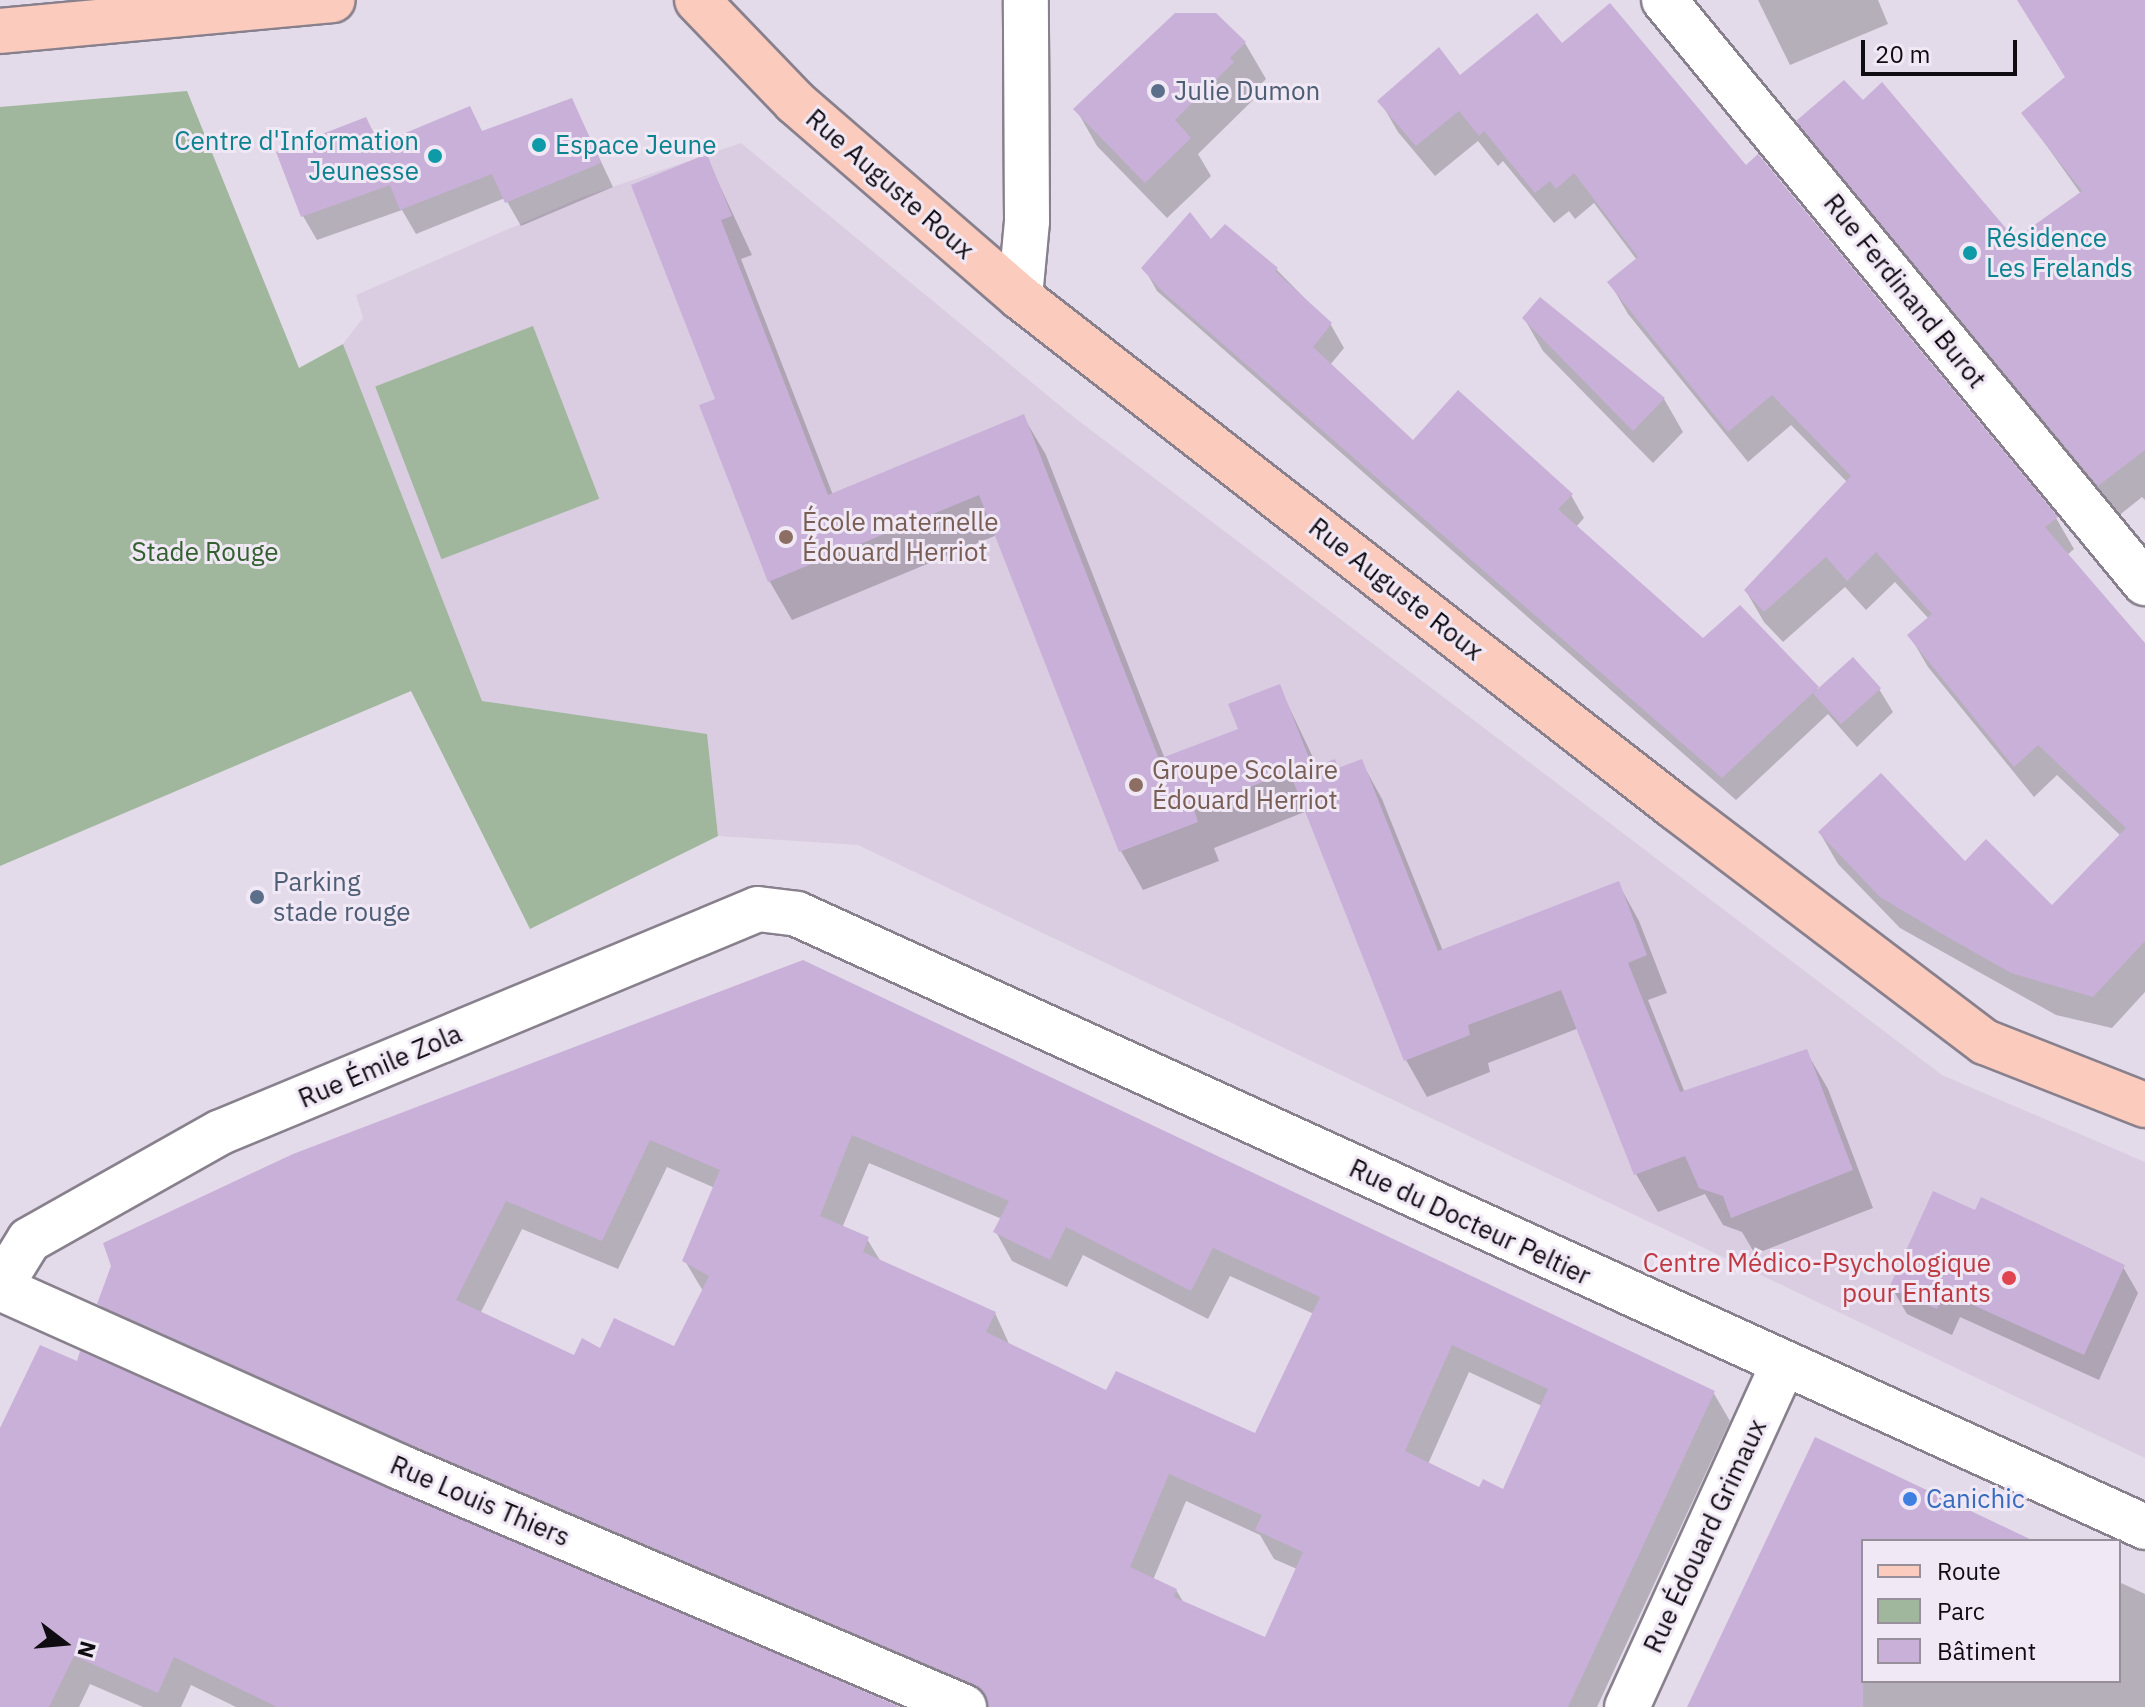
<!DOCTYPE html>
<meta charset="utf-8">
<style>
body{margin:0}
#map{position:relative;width:2145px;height:1707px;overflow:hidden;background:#e3dbe9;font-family:"IBM Plex Sans",sans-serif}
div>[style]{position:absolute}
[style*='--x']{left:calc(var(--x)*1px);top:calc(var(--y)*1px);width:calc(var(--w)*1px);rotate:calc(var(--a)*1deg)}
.built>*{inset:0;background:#dacde2}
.green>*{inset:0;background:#a0b79d;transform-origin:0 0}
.shadow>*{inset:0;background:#0003}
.building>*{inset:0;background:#c9b0d8;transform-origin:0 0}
.roads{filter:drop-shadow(2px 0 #88808d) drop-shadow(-2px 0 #88808d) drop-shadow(0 2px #88808d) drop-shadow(0 -2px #88808d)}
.minor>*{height:44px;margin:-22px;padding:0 22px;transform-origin:22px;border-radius:22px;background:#fff}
.primary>*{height:44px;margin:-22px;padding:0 22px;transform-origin:22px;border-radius:22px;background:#fbcbbd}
.dots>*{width:22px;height:22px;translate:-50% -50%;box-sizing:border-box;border:4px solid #f1e8f6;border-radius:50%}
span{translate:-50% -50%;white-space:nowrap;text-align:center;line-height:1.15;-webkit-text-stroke:6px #f1e8f6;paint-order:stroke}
.service-label{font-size:26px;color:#4e5e75}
.left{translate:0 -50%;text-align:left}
.culture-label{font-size:26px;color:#0d838f}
.right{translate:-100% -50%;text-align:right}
.street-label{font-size:26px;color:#100d12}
.education-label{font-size:26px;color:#785e54}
.park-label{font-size:26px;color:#33602f}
.health-label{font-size:26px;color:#be3a42}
.shop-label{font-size:26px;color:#366cbe}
.legend{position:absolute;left:1861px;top:1539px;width:260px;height:144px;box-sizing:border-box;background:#f1e8f6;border:2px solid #97909b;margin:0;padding:10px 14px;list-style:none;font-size:24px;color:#100d12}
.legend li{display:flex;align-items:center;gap:16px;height:40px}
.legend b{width:40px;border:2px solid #97909b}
.north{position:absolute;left:24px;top:1603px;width:80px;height:80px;-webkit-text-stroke:6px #f1e8f6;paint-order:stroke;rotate:106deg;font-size:22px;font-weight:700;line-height:32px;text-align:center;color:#100d12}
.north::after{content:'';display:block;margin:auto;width:28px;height:36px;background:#100d12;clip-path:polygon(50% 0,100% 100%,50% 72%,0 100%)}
.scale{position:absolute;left:1861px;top:40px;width:156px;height:36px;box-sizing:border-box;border:4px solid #100d12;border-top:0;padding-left:10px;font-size:24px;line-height:28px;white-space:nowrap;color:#100d12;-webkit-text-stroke:6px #f1e8f6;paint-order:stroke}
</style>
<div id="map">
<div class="built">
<i style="clip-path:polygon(741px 143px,1075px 418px,1942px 1075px,2145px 1162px,2145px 1458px,858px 845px,718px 836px,706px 734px,482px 701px,343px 344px,363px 318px,356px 295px,580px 198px)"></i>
</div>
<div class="green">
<i style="clip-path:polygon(187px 91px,299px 368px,343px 344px,482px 701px,707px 734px,718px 836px,530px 929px,411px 691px,0 866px,0 107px)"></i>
<i style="left:533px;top:326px;width:185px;height:169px;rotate:69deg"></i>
</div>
<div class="shadow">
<i style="clip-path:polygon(1758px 0,1878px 0,1888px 24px,1790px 65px)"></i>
<i style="clip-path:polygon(2018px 0,2145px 0,2145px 500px,2142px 497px,2117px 517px,1817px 153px,1799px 122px,2015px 242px,2081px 194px,2024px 114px,2066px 78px)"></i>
<i style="clip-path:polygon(1245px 43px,1266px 79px,1250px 95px,1253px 100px,1198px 154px,1211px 176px,1167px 218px,1097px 146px,1076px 109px)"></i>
<i style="clip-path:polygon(1562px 46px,1745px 168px,2056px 518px,2074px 549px,2067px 555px,2145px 645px,2145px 992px,2112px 1028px,2056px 1015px,1900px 928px,1838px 864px,1820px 833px,1965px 864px,2052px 908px,2121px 836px,2057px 775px,2034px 797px,1928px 667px,1910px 636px,1929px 619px,1895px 582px,1866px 610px,1845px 587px,1783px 642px,1764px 622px,1746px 591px,1847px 482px,1791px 425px,1748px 462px,1628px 314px,1610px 283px,1637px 260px,1594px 203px,1575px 219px,1569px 211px,1554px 223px,1503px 161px,1498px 166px,1478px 141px,1435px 176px,1398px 132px,1380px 101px)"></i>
<i style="clip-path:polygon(572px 100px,613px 187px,521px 226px,505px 198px,416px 234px,402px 210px,317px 240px,303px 216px,366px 119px,380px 144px,483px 133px)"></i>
<i style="clip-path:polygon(706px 156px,752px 255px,741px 259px,833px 495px,1023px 416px,1046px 455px,1165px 759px,1240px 730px,1279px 686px,1318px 768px,1334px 762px,1339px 769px,1361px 761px,1382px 799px,1443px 951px,1618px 883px,1639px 921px,1667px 993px,1648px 1000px,1685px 1093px,1806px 1051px,1828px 1089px,1873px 1208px,1755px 1254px,1742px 1232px,1723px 1225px,1705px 1194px,1658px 1212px,1636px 1174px,1579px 1028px,1488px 1063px,1490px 1072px,1427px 1097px,1406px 1060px,1307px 811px,1214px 848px,1219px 861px,1143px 890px,1121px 851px,997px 535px,792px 620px,770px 582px,702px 406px,717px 400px)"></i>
<i style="clip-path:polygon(1211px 242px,1276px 269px,1331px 325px,1344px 348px,1330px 365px,1413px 442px,1571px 495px,1584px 518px,1576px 527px,1703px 641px,1740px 607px,1819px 691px,1879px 689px,1893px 712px,1857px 747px,1828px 714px,1736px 800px,1157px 291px,1144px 268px)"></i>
<i style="clip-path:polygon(1524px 318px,1664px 399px,1683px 432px,1653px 463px,1543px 351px)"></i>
<i style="clip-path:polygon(evenodd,803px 962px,1713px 1392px,1730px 1421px,1597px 1707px,979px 1707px,116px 1333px,100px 1304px,803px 962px,869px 1163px,1002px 1219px,996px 1232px,1012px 1261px,1067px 1287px,1083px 1255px,1208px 1319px,1230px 1276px,1314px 1314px,1256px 1436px,1107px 1393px,1010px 1346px,995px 1313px,881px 1262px,867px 1239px,842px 1228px,869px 1163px,803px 962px,667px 1167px,715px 1188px,685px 1261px,703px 1291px,675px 1349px,601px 1351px,574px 1358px,480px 1314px,522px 1229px,618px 1269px,667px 1167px,803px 962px,1469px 1372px,1542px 1406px,1504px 1491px,1480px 1489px,1428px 1464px,1469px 1372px,803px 962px,1186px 1501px,1260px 1535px,1274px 1559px,1297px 1569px,1266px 1640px,1184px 1603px,1176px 1590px,1153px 1580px,1186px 1501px)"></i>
<i style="clip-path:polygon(1976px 1213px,2123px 1267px,2138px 1293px,2099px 1380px,1960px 1317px,1952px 1335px,1907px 1314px,1892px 1288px)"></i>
<i style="clip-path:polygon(0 1432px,895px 1707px,236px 1707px,191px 1685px,181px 1707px,143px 1707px,90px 1684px,79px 1707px,0 1707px)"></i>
<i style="clip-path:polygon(1816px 1439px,2033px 1541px,1863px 1541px,1863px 1681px,2119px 1681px,2119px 1582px,2145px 1594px,2145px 1707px,1691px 1707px)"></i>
</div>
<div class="building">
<i style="clip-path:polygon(2017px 0,2145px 0,2145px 450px,2098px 486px,1796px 121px,1844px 80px,1863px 100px,1882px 82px,2015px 239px,2082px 191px,2021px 113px,2065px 77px)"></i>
<i style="clip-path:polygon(1610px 3px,1746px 165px,1758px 154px,2058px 517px,2045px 527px,2145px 643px,2145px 941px,2093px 997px,2011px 973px,1937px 931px,1880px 897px,1818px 832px,1881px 773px,1965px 861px,1986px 839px,2052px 905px,2126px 828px,2038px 745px,2014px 767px,1907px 635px,1932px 614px,1876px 552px,1847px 581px,1826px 557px,1764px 612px,1744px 590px,1851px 476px,1772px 395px,1728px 432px,1607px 282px,1638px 257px,1574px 173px,1556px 189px,1550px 181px,1535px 193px,1484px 131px,1479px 136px,1459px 111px,1416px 146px,1377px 101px,1439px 47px,1460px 75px,1537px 13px,1562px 43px)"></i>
<i style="clip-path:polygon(1175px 13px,1216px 13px,1246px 42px,1230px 58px,1234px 62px,1175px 120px,1191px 138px,1145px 183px,1073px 109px)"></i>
<i style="clip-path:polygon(572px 98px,601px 163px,505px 203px,492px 174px,400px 210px,390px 185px,301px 217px,276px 152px,366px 117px,379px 144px,470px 106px,482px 131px)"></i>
<i style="clip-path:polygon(707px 154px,732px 216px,721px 220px,828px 495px,1024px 414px,1159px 759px,1238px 729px,1228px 704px,1280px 684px,1311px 763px,1194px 809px,1198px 822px,1119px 852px,979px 495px,768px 582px,699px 405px,715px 399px,631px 185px)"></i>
<i style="clip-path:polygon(1190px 212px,1211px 239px,1225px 224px,1278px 268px,1275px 271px,1332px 323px,1313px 347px,1413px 440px,1458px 390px,1573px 494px,1558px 509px,1703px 638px,1740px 605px,1819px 687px,1722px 778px,1163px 292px,1141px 268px)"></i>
<i style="clip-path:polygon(1540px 297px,1665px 398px,1633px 431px,1522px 318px)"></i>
<i style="left:1853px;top:657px;width:42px;height:54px;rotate:48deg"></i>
<i style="clip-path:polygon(1335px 759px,1338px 768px,1362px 759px,1438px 951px,1619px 881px,1647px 955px,1628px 963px,1680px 1092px,1807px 1049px,1853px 1170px,1731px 1218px,1723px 1196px,1699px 1188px,1685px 1156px,1634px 1175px,1561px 990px,1468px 1025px,1470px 1035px,1404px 1061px,1291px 776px)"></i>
<i style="clip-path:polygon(evenodd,803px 960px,1715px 1391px,1568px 1707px,988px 1707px,984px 1693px,974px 1684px,410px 1444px,97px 1304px,111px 1266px,103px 1243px,293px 1154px,803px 960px,852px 1135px,1009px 1201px,993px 1232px,1050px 1260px,1066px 1227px,1191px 1291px,1213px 1248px,1320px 1297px,1255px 1433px,1116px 1371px,1106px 1390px,986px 1332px,996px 1312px,863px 1252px,869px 1237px,820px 1216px,852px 1135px,803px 960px,650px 1140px,720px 1170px,682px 1261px,709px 1276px,674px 1346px,614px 1318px,600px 1348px,582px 1338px,574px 1355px,456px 1300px,506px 1201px,602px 1241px,650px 1140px,803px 960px,1452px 1345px,1548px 1389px,1503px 1489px,1483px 1479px,1479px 1487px,1405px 1451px,1452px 1345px,803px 960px,1169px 1474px,1262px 1515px,1255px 1530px,1303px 1552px,1265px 1637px,1174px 1597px,1177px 1589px,1130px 1567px,1169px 1474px)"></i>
<i style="clip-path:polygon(1933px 1191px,1975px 1210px,1981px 1197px,2125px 1265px,2084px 1355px,1944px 1292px,1937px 1309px,1889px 1288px)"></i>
<i style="clip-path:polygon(40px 1345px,77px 1361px,80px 1351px,900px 1707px,277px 1707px,174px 1657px,158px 1693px,74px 1656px,49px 1707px,0 1707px,0 1428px)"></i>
<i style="clip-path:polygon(1815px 1437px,2034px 1541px,1863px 1541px,1863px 1707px,1687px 1707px)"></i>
</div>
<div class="roads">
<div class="minor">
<i style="--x:1664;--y:0;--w:756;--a:50.48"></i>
<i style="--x:1020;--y:297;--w:76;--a:-84.7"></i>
<i style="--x:1027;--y:221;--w:221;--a:-90.3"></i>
<i style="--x:0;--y:1287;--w:55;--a:-58.3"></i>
<i style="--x:29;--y:1240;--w:220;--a:-29.4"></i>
<i style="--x:221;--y:1132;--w:581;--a:-22.55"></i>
<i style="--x:758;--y:909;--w:39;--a:7"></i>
<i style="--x:797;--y:914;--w:1481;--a:24.45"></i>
<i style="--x:0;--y:1288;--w:438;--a:24.1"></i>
<i style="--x:400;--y:1467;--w:613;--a:23.05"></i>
<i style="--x:1627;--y:1707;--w:376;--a:-65.5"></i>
</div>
<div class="primary">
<i style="--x:697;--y:0;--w:141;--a:46.1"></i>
<i style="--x:795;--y:102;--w:298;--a:40.9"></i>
<i style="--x:1020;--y:297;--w:830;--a:37.91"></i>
<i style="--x:1675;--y:807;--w:389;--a:37.2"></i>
<i style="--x:1985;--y:1042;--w:172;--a:21.5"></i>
<i style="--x:0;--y:31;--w:334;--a:-5.3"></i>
</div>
</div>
<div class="dots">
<i style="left:1158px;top:91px;background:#5c6f8a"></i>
<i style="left:539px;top:145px;background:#0f9aa8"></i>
<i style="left:435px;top:156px;background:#0f9aa8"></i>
<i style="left:1970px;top:253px;background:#0f9aa8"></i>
<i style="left:786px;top:537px;background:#8d6e63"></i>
<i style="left:1136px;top:785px;background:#8d6e63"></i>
<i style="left:257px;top:897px;background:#5c6f8a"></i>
<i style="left:2009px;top:1278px;background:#e0444e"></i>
<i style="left:1910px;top:1499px;background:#3f7fe0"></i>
</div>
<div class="service-label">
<span class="left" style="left:1174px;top:91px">Julie Dumon</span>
<span class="left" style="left:273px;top:897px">Parking<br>stade rouge</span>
</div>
<div class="culture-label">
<span class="right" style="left:419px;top:156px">Centre d'Information<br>Jeunesse</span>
<span class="left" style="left:555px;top:145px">Espace Jeune</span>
<span class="left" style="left:1986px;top:253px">Résidence<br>Les Frelands</span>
</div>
<div class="street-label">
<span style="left:890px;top:184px;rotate:41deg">Rue Auguste Roux</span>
<span style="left:1905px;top:291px;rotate:51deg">Rue Ferdinand Burot</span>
<span style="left:1396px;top:589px;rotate:38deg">Rue Auguste Roux</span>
<span style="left:380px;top:1066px;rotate:-23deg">Rue Émile Zola</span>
<span style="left:1470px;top:1222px;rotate:25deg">Rue du Docteur Peltier</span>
<span style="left:480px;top:1501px;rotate:23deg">Rue Louis Thiers</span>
<span style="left:1705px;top:1536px;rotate:-65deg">Rue Édouard Grimaux</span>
</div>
<div class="education-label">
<span class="left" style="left:802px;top:537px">École maternelle<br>Édouard Herriot</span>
<span class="left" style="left:1152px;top:785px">Groupe Scolaire<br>Édouard Herriot</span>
</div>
<div class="park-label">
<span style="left:205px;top:552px">Stade Rouge</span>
</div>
<div class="health-label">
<span class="right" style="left:1991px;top:1278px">Centre Médico-Psychologique<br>pour Enfants</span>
</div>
<div class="shop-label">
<span class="left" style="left:1926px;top:1499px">Canichic</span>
</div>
<ul class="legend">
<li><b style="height:10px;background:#fbcbbd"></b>Route</li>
<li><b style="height:22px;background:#a0b79d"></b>Parc</li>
<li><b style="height:22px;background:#c9b0d8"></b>Bâtiment</li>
</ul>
<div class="north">N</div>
<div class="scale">20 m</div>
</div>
